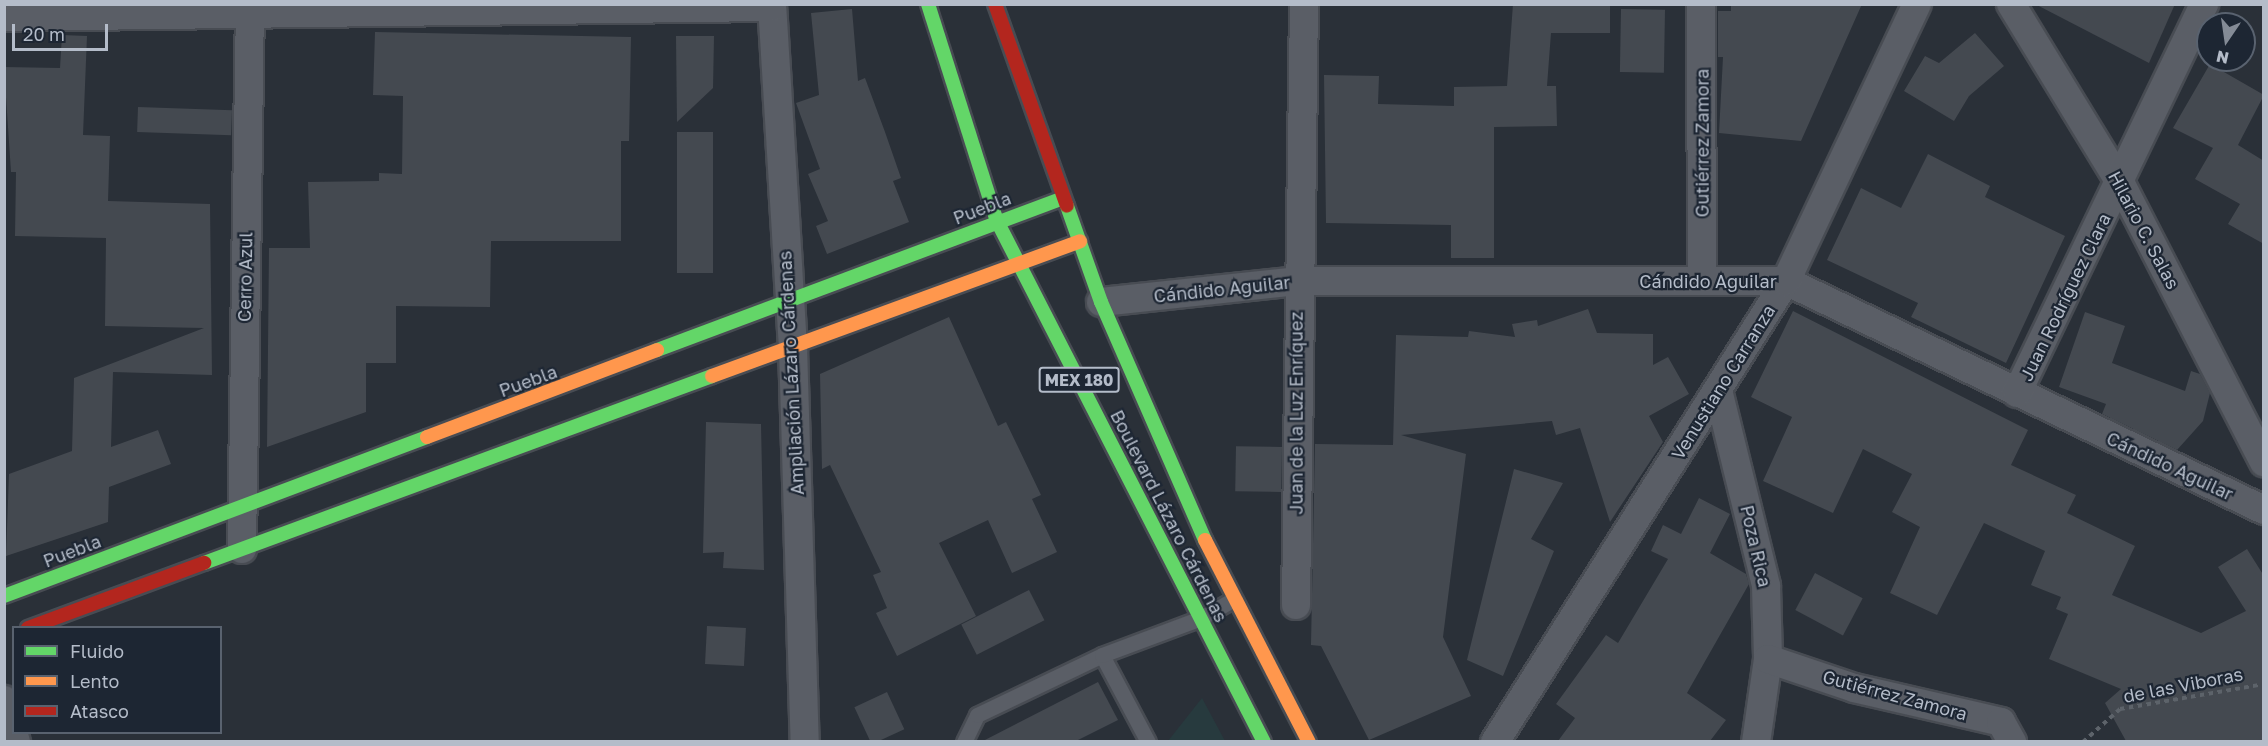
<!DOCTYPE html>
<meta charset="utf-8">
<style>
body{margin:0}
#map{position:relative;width:2268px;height:746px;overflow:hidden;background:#2a3038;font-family:"Golos Text",sans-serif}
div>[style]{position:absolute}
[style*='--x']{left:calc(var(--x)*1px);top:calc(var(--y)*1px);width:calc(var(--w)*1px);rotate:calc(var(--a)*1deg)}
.green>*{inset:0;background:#273a3e}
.building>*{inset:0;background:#444950;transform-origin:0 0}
.path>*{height:4px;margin-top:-2px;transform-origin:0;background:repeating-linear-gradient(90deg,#5d636a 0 4.5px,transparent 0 9px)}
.roads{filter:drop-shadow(2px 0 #484c53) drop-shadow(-2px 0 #484c53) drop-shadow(0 2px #484c53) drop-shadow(0 -2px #484c53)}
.lane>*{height:15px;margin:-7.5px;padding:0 7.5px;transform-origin:7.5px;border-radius:7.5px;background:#5a5e66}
.street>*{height:28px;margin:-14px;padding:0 14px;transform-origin:14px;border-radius:14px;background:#5a5e66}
.fast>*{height:14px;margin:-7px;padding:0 7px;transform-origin:7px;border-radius:7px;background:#63d668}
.slow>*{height:14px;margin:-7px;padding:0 7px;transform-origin:7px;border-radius:7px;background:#ff974d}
.jam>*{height:14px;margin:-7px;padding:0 7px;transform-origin:7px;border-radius:7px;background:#b3261e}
span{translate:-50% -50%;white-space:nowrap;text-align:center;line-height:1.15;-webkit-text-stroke:4.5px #1d2633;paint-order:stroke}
.shield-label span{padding:2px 4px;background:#1d2633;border:2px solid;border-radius:4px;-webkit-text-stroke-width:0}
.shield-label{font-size:16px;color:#b4bcc9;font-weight:700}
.street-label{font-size:18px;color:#b4bcc9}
.frame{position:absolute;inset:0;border:6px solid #b4bcc9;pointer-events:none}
.legend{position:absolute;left:12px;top:626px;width:210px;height:108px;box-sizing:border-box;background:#1d2633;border:2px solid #59626f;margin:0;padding:8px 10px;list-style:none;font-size:18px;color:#b4bcc9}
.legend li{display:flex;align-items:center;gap:12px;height:30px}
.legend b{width:30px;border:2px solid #59626f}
.north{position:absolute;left:2196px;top:12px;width:60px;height:60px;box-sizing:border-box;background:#1d2633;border:2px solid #59626f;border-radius:50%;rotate:193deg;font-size:16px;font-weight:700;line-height:24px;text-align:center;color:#b4bcc9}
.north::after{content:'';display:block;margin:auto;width:21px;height:27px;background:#848b96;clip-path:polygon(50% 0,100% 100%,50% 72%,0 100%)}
.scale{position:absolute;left:12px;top:24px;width:96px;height:27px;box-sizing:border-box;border:3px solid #b4bcc9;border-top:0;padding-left:8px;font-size:18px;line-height:21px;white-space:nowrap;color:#b4bcc9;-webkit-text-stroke:4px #1d2633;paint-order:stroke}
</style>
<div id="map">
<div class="green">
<i style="clip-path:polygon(1202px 698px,1225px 741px,1168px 741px)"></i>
</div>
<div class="building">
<i style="clip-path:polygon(1513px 4px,1610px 4px,1610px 33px,1551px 33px,1547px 86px,1556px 86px,1557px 126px,1494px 127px,1494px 258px,1451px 258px,1451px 225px,1326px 223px,1324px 75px,1379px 76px,1378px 104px,1454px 106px,1454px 87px,1507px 86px)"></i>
<i style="clip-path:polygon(1731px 4px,1862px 4px,1801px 141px,1719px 133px,1723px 57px,1718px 57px,1718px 11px,1731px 11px)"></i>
<i style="clip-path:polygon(2035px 4px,2175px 4px,2149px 63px)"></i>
<i style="clip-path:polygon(852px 9px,858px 81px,865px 78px,885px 132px,901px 178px,893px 181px,909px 222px,827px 254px,816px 226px,828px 221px,808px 174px,820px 169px,796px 103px,819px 95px,811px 13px)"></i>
<i style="left:1621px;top:9px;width:44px;height:63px;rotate:1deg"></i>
<i style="clip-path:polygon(375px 32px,631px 37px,629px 141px,621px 141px,621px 241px,491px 241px,490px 307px,396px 306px,396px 363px,366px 363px,366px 412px,267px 447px,269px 248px,310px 248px,308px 182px,379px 181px,379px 173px,402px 174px,403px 96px,373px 95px)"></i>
<i style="clip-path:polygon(1975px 33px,2004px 66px,1969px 96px,1954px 121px,1904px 91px,1925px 56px,1939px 63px)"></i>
<i style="clip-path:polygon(62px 35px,87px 36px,83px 135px,110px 136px,108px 201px,210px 204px,212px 375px,113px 372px,111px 447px,158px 430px,171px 464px,109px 487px,108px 522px,6px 556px,9px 474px,72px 451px,74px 378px,204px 328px,105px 326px,106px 238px,15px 236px,16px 172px,11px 172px,4px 67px,60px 68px)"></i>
<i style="clip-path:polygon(676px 36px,714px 36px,713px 88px,677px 122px)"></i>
<i style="clip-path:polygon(2210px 64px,2264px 95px,2238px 145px,2264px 161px,2264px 244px,2228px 224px,2240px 204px,2195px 179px,2213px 148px,2173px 128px)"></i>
<i style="left:138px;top:107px;width:94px;height:25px;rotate:2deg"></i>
<i style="left:677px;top:132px;width:36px;height:141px"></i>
<i style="clip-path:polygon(1928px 154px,1990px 186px,1985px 197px,2065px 236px,2006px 363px,1911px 317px,1918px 303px,1827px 260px,1861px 188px,1901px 208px)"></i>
<i style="clip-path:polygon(1588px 309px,1597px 333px,1653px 334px,1653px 365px,1668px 357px,1689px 394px,1649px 416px,1663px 442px,1610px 522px,1580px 428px,1556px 435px,1552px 421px,1401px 435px,1466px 454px,1443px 637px,1471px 696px,1369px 740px,1321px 646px,1311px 645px,1315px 444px,1393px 445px,1396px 335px,1468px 337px,1469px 331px,1515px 337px,1512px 324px,1537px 320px,1538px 326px)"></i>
<i style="clip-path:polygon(1793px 311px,2028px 430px,2011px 465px,2076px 495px,2067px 513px,2135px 546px,2112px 595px,2201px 633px,2246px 611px,2218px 567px,2247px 549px,2264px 576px,2264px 741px,2126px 741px,2105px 703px,2121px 689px,2049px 659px,2068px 614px,2056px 609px,2061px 597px,2031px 585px,2045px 551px,1984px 523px,1937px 615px,1890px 593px,1920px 527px,1892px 512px,1912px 474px,1863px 449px,1833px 513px,1763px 481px,1792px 417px,1751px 397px)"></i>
<i style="clip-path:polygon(2085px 312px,2125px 326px,2112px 363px,2185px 391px,2191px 371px,2200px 374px,2210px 393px,2203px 421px,2177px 450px,2102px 414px,2106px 404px,2059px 387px)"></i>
<i style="clip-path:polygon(949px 317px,998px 426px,1006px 422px,1041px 495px,1032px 499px,1057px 552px,1012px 573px,988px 520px,939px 543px,976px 616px,897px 656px,876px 613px,887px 608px,873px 575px,881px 572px,830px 465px,822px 469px,820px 374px)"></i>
<i style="clip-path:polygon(706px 422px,761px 424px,764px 570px,723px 568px,724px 552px,703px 553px)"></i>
<i style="left:1282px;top:447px;width:45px;height:46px;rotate:91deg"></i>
<i style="clip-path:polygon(1514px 469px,1563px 483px,1531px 539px,1554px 551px,1503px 676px,1467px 660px)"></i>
<i style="clip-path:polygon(1699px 498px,1730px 514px,1710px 553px,1746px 574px,1749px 584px,1687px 693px,1726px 720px,1710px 741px,1558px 741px,1575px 718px,1556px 704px,1606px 635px,1618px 643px,1668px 559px,1651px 551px,1663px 525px,1681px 534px)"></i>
<i style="left:1815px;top:573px;width:54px;height:42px;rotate:28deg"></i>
<i style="left:1029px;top:590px;width:34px;height:76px;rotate:63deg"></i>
<i style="left:707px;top:626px;width:39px;height:38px;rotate:3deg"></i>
<i style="clip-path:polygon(1098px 682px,1118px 720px,1076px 741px,983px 741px)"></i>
<i style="left:887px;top:692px;width:41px;height:36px;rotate:65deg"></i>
</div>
<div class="path">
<i style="--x:2083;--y:742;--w:50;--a:-41.7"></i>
<i style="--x:2120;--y:709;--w:146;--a:-9.8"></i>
</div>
<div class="roads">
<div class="lane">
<i style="--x:964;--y:742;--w:30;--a:-64"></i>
<i style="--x:977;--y:715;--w:139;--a:-25.6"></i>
<i style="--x:1148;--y:742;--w:98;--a:-117.9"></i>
<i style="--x:1102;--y:655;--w:106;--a:-20.5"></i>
<i style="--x:1201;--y:618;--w:38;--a:-30"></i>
</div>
<div class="street">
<i style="--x:772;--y:4;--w:345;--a:86.5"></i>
<i style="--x:793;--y:348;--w:394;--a:88.3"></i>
<i style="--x:1701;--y:4;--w:277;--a:89.8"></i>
<i style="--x:2011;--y:4;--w:211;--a:58.6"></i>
<i style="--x:2121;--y:184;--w:313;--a:62.8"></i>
<i style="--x:4;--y:17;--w:768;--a:-0.75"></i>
<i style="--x:1101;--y:302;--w:197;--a:-6.1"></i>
<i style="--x:1297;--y:281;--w:489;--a:0"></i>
<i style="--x:1786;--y:281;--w:530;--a:25.6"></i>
<i style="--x:1718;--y:390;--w:202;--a:76.2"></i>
<i style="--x:1766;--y:586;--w:73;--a:88.4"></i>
<i style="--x:1768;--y:659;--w:84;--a:98.2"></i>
<i style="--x:2017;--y:393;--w:432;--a:-64.3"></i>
<i style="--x:242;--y:549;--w:545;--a:-89.16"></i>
<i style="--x:1296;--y:605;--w:601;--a:-89.24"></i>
<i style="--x:1768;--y:659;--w:91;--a:18.6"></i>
<i style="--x:1854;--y:688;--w:151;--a:13"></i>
<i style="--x:2001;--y:722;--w:23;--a:61"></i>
<i style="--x:4;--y:700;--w:44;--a:74.1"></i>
<i style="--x:1495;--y:742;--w:545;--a:-57.74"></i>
<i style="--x:1786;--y:281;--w:306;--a:-64.7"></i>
</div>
<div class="fast">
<i style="--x:928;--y:4;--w:228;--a:72.4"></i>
<i style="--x:997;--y:221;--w:585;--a:62.87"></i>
<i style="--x:1067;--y:206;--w:102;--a:70.5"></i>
<i style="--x:1101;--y:302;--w:260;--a:66.4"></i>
<i style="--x:657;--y:350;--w:434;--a:-20.5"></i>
<i style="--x:204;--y:563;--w:541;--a:-20.21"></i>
<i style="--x:4;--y:596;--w:452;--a:-20.6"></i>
</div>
<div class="slow">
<i style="--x:712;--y:376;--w:392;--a:-20.1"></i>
<i style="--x:427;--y:437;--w:246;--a:-20.7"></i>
<i style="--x:1205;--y:540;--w:227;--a:62.8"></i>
</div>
<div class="jam">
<i style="--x:995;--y:4;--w:214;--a:70.4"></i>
<i style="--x:28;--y:628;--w:188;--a:-20.3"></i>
</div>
</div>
<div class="shield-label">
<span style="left:1079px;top:380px">MEX 180</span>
</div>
<div class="street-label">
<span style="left:1702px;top:143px;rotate:-90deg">Gutiérrez Zamora</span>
<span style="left:982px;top:208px;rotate:-21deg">Puebla</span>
<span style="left:2144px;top:230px;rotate:62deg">Hilario C. Salas</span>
<span style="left:245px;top:277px;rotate:-89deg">Cerro Azul</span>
<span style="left:1708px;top:281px">Cándido Aguilar</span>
<span style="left:1222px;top:289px;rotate:-6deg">Cándido Aguilar</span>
<span style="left:2065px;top:297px;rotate:-64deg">Juan Rodríguez Clara</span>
<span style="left:791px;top:373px;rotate:-93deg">Ampliación Lázaro Cárdenas</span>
<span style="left:528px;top:381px;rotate:-20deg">Puebla</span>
<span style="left:1723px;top:382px;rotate:-58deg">Venustiano Carranza</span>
<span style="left:1296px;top:413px;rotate:-90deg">Juan de la Luz Enríquez</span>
<span style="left:2170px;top:466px;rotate:25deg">Cándido Aguilar</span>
<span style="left:1169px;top:516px;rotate:63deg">Boulevard Lázaro Cárdenas</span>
<span style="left:1756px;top:546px;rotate:77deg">Poza Rica</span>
<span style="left:72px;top:551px;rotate:-21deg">Puebla</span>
<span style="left:2183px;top:685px;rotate:-11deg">de las Viboras</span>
<span style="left:1895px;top:695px;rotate:15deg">Gutiérrez Zamora</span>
</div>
<div class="frame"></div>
<ul class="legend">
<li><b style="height:8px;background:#63d668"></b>Fluido</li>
<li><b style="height:8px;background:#ff974d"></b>Lento</li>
<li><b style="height:8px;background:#b3261e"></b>Atasco</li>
</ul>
<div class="north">N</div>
<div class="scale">20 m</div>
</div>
